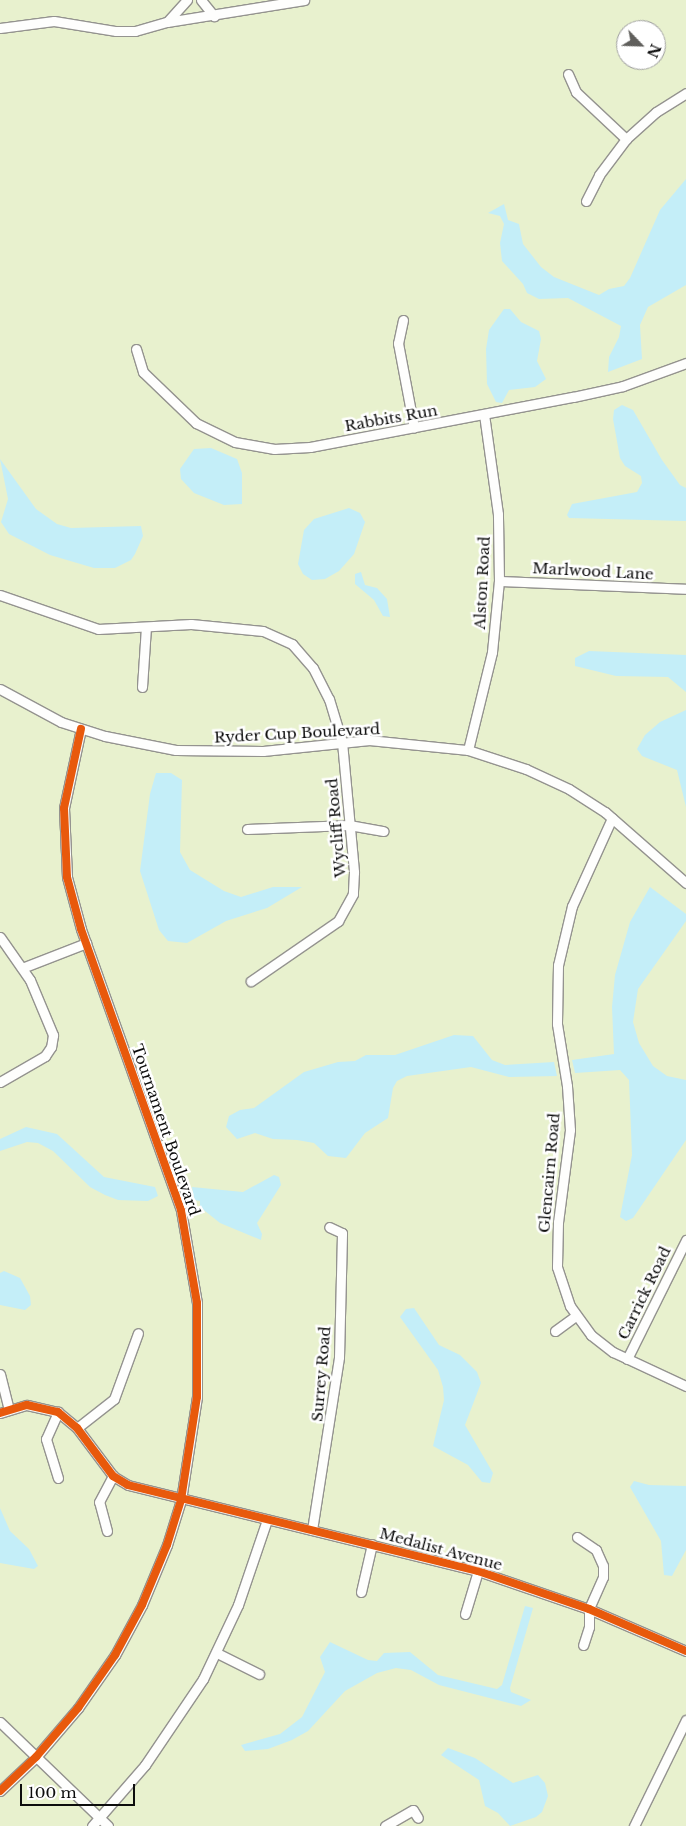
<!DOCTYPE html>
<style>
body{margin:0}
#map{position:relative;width:686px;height:1826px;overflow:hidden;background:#fbf8f0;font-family:"Libre Baskerville",serif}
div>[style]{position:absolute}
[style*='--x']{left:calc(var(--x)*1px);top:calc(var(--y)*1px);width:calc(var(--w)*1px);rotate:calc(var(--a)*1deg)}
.green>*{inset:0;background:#e8f1ce}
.water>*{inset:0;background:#c4eef8}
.roads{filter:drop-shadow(1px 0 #94938f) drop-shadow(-1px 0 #94938f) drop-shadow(0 1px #94938f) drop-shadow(0 -1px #94938f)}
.minor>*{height:9px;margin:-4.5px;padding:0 4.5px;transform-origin:4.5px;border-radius:4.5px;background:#fefefd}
.cycleway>*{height:8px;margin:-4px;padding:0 4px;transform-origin:4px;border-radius:4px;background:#e8590c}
span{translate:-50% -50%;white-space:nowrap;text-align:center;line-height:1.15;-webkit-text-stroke:5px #fff;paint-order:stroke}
.street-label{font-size:15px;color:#0d0d0d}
.north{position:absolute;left:616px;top:20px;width:50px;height:50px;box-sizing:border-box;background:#fff;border:1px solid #9e9e9e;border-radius:50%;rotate:114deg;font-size:14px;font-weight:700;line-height:20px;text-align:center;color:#0d0d0d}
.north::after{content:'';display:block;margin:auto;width:18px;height:22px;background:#605f5c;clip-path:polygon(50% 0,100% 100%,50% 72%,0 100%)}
.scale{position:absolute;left:20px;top:1784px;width:115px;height:22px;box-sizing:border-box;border:2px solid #0d0d0d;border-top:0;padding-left:6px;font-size:15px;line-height:18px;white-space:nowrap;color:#0d0d0d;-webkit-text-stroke:4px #fff;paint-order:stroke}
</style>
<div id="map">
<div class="green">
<i style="clip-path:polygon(evenodd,0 0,686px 0,686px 1826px,0 1826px,0 0,626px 30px,656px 30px,656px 60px,626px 60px,626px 30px)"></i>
</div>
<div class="water">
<i style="clip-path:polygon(686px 179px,686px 285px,648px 307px,640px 325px,642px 359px,608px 372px,609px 357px,619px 337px,621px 326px,568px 298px,539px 299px,527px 293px,523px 284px,502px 261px,500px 243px,504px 224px,500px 216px,488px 213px,504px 204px,508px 220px,519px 224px,523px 244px,541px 267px,554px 277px,599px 295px,609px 289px,624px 286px,630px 278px,660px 210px)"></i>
<i style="clip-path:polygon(504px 309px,510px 309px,521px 322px,539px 331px,541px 339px,537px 361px,546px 379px,535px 387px,509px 390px,502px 403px,496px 402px,487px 384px,486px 349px,489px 330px)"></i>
<i style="clip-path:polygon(622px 405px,633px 410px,662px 460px,680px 485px,686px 488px,686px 521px,569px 518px,567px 515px,572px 504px,637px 492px,642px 483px,641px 476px,625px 466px,620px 458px,613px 419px,614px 410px)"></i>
<i style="clip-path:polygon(211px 448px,237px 459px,242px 473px,242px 504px,224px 505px,194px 493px,181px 479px,180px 469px,194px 449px)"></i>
<i style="clip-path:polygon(0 459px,36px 509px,57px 524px,71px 528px,141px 526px,143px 536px,135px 554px,131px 560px,115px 568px,94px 568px,50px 555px,9px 534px,1px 522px,8px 499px)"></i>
<i style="clip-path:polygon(349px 508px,360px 513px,365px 522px,354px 554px,339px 571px,325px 579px,312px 580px,303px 574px,298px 564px,304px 530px,314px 519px)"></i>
<i style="clip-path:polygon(361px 572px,365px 585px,377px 588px,387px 599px,390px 617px,383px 616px,374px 600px,355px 584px,355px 574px)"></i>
<i style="clip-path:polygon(589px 651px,686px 655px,686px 692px,668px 677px,616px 676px,575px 666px,575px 658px)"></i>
<i style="clip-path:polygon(686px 710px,686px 807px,677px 770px,642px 756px,637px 749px,645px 735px,660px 722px)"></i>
<i style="clip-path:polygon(156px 773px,171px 773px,182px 780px,180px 852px,190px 870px,224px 891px,241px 897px,273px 887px,302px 887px,267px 908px,226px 921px,187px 943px,168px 941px,159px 930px,140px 871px,150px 794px)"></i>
<i style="clip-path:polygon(650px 887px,686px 914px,686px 921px,638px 989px,633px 1022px,639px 1043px,653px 1066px,667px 1076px,686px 1080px,686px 1140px,633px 1218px,626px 1221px,620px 1217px,632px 1155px,629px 1080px,620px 1070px,575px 1073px,572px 1060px,614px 1054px,612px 1007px,615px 975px,630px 922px)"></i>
<i style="clip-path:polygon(454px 1035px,473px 1036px,492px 1060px,505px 1065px,554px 1062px,557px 1076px,509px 1077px,471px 1067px,407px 1076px,397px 1081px,393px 1088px,388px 1118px,365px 1133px,346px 1158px,328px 1156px,314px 1143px,297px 1140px,273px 1139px,255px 1133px,237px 1139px,226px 1127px,229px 1116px,240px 1110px,254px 1108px,304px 1072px,338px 1062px,355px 1061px,366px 1055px,395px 1055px)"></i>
<i style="clip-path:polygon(26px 1127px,57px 1134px,104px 1177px,155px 1187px,158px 1196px,148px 1201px,118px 1200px,105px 1195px,90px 1187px,53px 1151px,38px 1143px,27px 1142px,0 1151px,0 1139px)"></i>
<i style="clip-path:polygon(274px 1175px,279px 1177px,281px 1185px,257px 1223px,262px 1234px,261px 1240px,220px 1223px,200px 1207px,200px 1201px,194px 1200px,192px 1187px,243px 1192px)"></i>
<i style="clip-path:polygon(4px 1271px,20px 1278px,30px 1296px,31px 1305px,25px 1310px,0 1305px,0 1273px)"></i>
<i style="clip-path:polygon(414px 1308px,439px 1345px,460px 1355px,477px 1372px,481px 1383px,465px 1425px,493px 1473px,490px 1483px,482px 1482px,468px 1465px,433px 1446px,444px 1400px,443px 1387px,438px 1370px,400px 1317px,406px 1309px)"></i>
<i style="clip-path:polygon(634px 1481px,649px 1485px,686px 1486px,686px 1550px,672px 1576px,664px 1575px,661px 1541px,630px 1487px)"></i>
<i style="clip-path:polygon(0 1508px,10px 1531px,29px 1549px,38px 1566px,34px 1569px,0 1563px)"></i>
<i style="clip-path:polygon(525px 1606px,533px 1608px,510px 1688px,511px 1692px,531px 1700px,521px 1706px,439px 1685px,411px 1670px,396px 1668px,377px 1673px,345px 1691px,308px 1731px,292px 1740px,268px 1749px,245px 1751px,241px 1745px,280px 1734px,302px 1717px,325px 1672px,320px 1657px,330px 1642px,368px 1660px,377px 1661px,384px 1653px,410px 1652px,438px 1675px,497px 1689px,502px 1685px)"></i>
<i style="clip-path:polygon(448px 1748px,475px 1758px,513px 1783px,538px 1775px,545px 1783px,548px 1796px,542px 1812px,536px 1817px,510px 1826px,498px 1813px,485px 1806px,479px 1780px,441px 1755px)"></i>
</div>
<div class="roads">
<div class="minor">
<i style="--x:201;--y:0;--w:21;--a:51"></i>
<i style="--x:167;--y:22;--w:139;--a:-9.1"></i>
<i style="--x:0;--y:28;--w:54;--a:-7.4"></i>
<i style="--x:54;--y:21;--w:63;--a:9.2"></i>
<i style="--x:116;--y:31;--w:19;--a:0"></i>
<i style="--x:135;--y:31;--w:33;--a:-16"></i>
<i style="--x:167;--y:22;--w:30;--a:-48"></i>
<i style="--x:568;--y:74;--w:20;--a:66"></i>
<i style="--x:576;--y:92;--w:69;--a:43.2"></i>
<i style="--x:586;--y:201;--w:29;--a:-63"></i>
<i style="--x:599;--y:175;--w:45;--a:-53.1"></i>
<i style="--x:626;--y:139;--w:40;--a:-42"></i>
<i style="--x:656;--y:112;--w:36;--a:-32"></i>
<i style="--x:403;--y:320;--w:24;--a:102"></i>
<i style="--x:398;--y:343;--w:86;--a:79.3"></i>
<i style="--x:136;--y:349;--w:24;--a:73"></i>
<i style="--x:143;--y:372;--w:74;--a:43.9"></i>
<i style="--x:196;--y:423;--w:43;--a:26"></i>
<i style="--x:235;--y:442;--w:40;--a:10"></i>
<i style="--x:274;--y:449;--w:36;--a:-3"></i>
<i style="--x:310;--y:447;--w:268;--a:-10.8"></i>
<i style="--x:573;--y:397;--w:51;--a:-12.4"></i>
<i style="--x:623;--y:386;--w:67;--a:-20.1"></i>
<i style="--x:499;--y:581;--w:187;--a:2.4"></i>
<i style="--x:0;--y:595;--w:104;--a:19.1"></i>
<i style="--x:98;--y:629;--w:93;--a:-3.1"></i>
<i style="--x:191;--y:624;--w:72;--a:5.6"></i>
<i style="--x:263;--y:631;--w:32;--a:24"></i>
<i style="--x:292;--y:644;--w:32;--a:49"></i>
<i style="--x:313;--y:668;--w:35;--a:63"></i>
<i style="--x:329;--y:699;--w:45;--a:73.2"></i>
<i style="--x:342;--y:742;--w:131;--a:84.7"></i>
<i style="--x:354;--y:872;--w:22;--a:93"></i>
<i style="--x:353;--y:894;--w:31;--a:119"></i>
<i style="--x:338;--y:921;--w:106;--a:145.4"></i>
<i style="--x:142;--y:687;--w:60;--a:-86.2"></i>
<i style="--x:0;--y:689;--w:69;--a:28.4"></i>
<i style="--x:61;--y:722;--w:46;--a:17.7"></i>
<i style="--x:105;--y:736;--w:72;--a:11.2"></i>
<i style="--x:176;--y:750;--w:87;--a:0.7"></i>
<i style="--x:263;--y:751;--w:107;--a:-5.9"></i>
<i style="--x:369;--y:740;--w:100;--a:5.8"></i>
<i style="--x:468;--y:750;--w:61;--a:18.1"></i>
<i style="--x:526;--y:769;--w:47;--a:24.9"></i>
<i style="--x:569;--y:789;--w:43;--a:32.6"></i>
<i style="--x:605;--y:812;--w:108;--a:41.2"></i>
<i style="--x:468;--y:750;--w:101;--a:-76.2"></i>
<i style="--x:492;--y:652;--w:71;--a:-84.4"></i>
<i style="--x:499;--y:581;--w:67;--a:-90.9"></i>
<i style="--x:498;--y:514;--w:100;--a:-98"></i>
<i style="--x:612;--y:818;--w:97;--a:114.4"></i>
<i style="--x:572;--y:906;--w:61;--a:103.3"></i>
<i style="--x:558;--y:965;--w:59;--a:91"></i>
<i style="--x:557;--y:1024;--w:63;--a:80.8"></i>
<i style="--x:567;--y:1086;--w:44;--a:86.1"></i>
<i style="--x:570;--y:1130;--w:93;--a:97.4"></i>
<i style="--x:558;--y:1222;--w:45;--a:91.3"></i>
<i style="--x:557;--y:1267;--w:41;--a:71.6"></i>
<i style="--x:570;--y:1306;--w:36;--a:54"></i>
<i style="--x:591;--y:1335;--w:28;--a:38"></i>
<i style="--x:613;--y:1352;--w:81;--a:25"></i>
<i style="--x:247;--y:829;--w:102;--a:-2.2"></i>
<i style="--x:349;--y:825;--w:35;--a:10"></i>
<i style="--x:0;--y:937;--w:52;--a:55.1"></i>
<i style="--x:30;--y:980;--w:60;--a:67.3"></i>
<i style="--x:53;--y:1035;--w:12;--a:99"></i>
<i style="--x:51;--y:1047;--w:11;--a:124"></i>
<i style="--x:45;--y:1056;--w:52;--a:150"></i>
<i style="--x:22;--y:968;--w:69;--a:-21.3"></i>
<i style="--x:555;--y:1331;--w:26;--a:-36"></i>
<i style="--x:627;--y:1359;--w:133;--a:-63.6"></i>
<i style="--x:0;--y:1374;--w:36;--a:76"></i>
<i style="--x:0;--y:1413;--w:28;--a:-17"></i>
<i style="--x:27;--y:1405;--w:32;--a:13"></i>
<i style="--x:58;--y:1412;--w:25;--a:40"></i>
<i style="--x:77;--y:1428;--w:60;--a:53.1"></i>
<i style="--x:113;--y:1476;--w:17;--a:31"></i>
<i style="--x:128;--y:1485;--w:360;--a:13.8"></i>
<i style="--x:478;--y:1571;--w:117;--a:18.9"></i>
<i style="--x:589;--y:1609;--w:106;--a:23.4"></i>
<i style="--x:77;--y:1428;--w:47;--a:-38.1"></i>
<i style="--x:114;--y:1399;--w:70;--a:-70"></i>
<i style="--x:58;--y:1478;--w:41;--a:-107.1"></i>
<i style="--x:46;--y:1439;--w:30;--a:-66"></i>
<i style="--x:312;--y:1530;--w:175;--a:-81.1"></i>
<i style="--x:339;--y:1357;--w:124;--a:-88.6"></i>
<i style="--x:342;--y:1233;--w:14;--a:-155"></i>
<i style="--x:107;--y:1531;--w:30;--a:-105"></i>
<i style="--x:99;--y:1502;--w:30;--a:-62"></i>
<i style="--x:577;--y:1537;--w:23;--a:34"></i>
<i style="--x:596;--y:1550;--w:17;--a:66"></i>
<i style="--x:603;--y:1566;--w:11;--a:90"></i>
<i style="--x:603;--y:1577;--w:35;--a:114"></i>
<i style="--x:589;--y:1609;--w:18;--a:90"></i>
<i style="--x:589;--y:1627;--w:19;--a:108"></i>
<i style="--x:361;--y:1592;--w:49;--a:-77.1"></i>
<i style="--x:465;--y:1614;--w:45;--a:-73.2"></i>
<i style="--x:217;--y:1653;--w:47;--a:26.6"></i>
<i style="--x:0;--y:1722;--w:150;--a:43.9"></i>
<i style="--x:0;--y:1791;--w:50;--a:-43.4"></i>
<i style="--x:36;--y:1757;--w:65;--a:-49.4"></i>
<i style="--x:78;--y:1708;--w:65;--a:-55.1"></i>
<i style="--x:115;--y:1655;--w:57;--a:-61.6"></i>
<i style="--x:142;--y:1605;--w:65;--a:-67.4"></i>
<i style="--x:167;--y:1545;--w:47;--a:-72.7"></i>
<i style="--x:181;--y:1500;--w:104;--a:-81.2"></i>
<i style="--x:197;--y:1397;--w:94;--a:-90"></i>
<i style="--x:197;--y:1303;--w:94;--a:-99.8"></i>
<i style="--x:181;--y:1210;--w:298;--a:-109.6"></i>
<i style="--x:81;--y:929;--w:54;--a:-105.1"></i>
<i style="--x:67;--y:877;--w:69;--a:-92.5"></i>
<i style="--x:64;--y:808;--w:81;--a:-77.9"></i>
<i style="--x:92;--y:1826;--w:81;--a:-49"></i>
<i style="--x:145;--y:1765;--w:104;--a:-56"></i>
<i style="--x:203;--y:1679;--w:82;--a:-64.7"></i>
<i style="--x:238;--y:1605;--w:90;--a:-71.2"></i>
<i style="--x:385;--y:1826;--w:32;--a:-30"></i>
<i style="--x:413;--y:1810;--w:9;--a:58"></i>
<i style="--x:634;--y:1826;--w:118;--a:-63.9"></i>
</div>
</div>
<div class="cycleway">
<i style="--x:0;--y:1413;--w:28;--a:-17"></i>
<i style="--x:27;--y:1405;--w:32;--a:13"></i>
<i style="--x:58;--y:1412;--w:25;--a:40"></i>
<i style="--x:77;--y:1428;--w:60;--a:53.1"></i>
<i style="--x:113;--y:1476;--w:17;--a:31"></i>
<i style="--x:128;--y:1485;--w:360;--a:13.8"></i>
<i style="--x:478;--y:1571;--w:117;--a:18.9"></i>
<i style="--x:589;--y:1609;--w:106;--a:23.4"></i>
<i style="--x:0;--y:1791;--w:50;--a:-43.4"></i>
<i style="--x:36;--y:1757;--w:65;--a:-49.4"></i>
<i style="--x:78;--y:1708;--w:65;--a:-55.1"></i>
<i style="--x:115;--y:1655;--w:57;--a:-61.6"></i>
<i style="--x:142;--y:1605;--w:65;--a:-67.4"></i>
<i style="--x:167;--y:1545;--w:47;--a:-72.7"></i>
<i style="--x:181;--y:1500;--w:104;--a:-81.2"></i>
<i style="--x:197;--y:1397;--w:94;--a:-90"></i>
<i style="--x:197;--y:1303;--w:94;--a:-99.8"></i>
<i style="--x:181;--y:1210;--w:298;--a:-109.6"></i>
<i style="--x:81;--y:929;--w:54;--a:-105.1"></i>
<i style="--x:67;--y:877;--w:69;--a:-92.5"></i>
<i style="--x:64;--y:808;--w:81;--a:-77.9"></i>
</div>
<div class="street-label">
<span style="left:391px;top:418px;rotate:-10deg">Rabbits Run</span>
<span style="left:593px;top:571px;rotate:3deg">Marlwood Lane</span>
<span style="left:482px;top:583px;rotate:-87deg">Alston Road</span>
<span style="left:297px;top:733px;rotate:-3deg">Ryder Cup Boulevard</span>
<span style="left:336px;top:828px;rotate:-95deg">Wycliff Road</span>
<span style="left:166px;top:1130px;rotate:71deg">Tournament Boulevard</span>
<span style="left:549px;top:1173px;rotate:-85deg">Glencairn Road</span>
<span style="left:644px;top:1293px;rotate:-64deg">Carrick Road</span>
<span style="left:321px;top:1374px;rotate:-85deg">Surrey Road</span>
<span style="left:441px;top:1549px;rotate:15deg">Medalist Avenue</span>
</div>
<div class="north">N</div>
<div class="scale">100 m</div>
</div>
